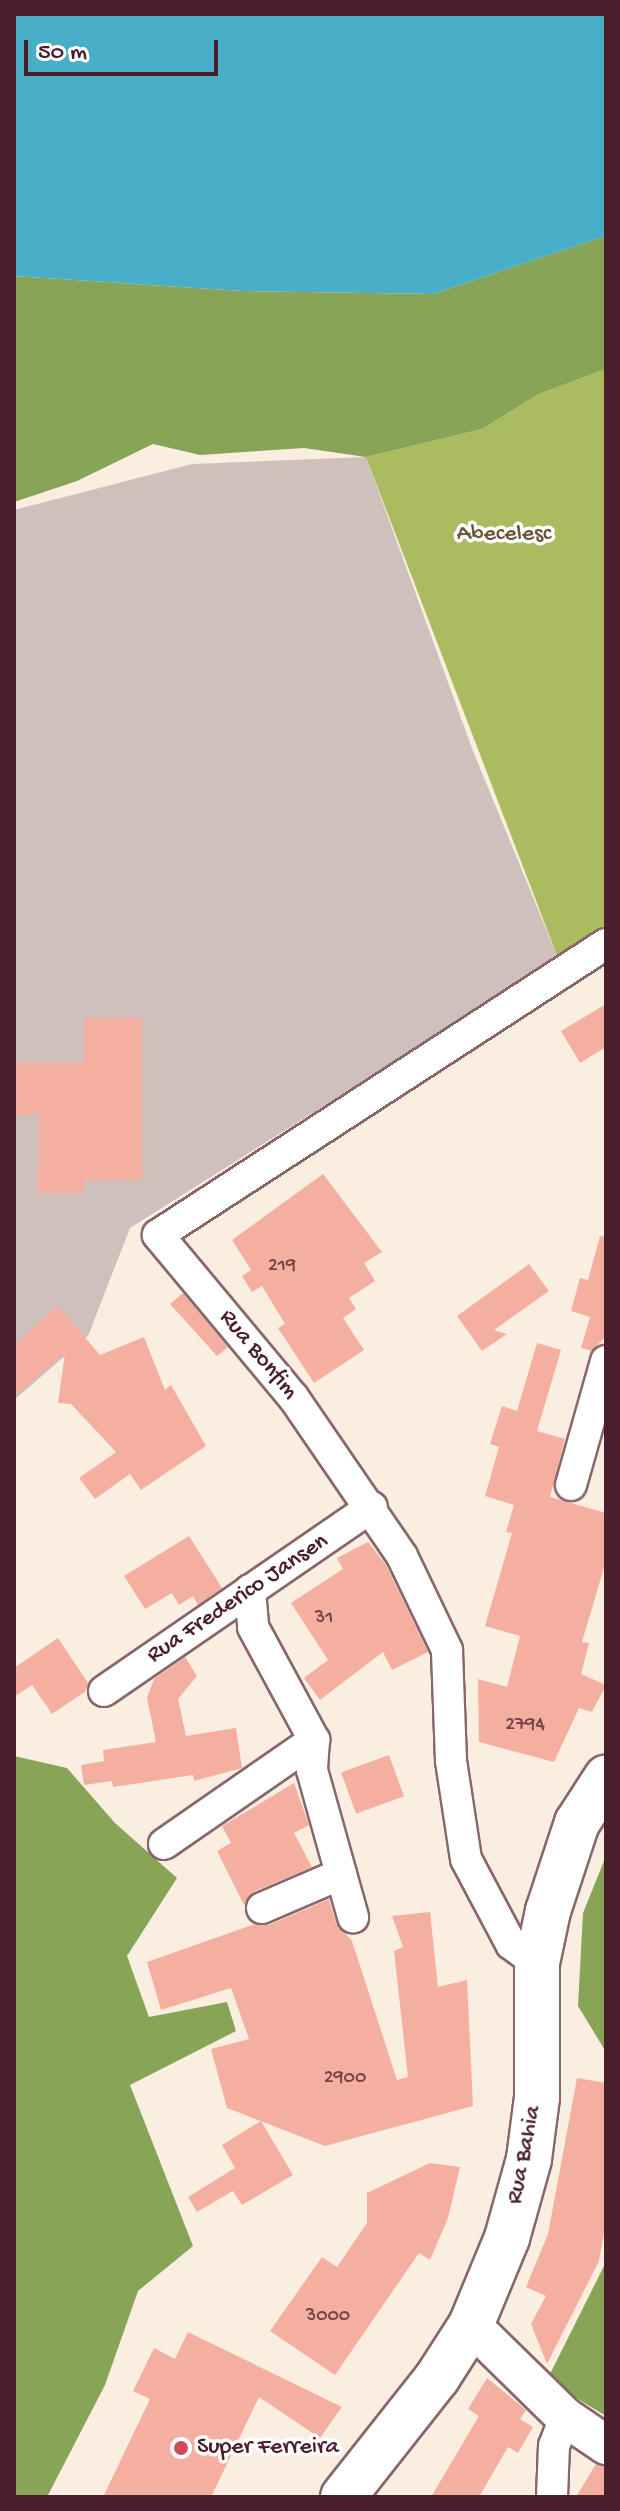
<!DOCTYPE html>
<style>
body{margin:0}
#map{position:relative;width:620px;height:2511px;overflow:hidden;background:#faeee1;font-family:"Gochi Hand",sans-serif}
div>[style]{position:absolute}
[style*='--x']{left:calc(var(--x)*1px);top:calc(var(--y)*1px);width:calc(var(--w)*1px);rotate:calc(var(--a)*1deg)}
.industrial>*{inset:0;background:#cfc0bb}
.green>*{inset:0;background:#abbc60}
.forest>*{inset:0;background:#88a456}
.water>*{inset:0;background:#49aec8}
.building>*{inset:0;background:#f5afa1;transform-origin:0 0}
.roads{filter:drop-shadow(2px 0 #88676b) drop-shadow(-2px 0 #88676b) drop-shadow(0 2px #88676b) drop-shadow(0 -2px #88676b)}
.minor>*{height:30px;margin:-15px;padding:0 15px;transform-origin:15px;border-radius:15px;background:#fff}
.tertiary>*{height:38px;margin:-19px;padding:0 19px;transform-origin:19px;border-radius:19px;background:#fff}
.primary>*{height:44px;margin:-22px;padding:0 22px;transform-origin:22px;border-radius:22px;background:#fff}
.dots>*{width:22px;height:22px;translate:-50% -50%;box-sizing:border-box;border:4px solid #fff;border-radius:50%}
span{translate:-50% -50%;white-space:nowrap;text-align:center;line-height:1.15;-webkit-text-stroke:7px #fff;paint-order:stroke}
.number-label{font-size:20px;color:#754348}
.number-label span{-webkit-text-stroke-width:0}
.park-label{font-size:24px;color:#6c563e}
.street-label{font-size:24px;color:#4a1f2b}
.poi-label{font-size:24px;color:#4a1f2b}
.left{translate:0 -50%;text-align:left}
.frame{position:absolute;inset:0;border:16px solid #4a1f2b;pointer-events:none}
.scale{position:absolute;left:24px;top:40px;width:194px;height:36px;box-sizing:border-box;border:4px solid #4a1f2b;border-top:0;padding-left:10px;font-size:24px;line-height:28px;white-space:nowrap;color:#4a1f2b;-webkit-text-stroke:6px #fff;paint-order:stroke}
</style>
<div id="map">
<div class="industrial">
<i style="clip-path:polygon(366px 457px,473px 751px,558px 958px,130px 1228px,88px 1336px,14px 1400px,14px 510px,192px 464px)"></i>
</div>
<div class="green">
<i style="clip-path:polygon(606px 369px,606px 924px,558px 958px,366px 457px,482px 429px,539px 394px)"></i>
</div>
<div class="forest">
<i style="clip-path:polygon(606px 236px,606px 369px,539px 394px,482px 429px,366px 457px,304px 448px,200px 455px,153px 444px,77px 481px,14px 502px,14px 276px,242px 291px,433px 294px)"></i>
<i style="clip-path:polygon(14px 1756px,67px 1768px,115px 1823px,177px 1878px,127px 1956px,149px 2017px,227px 2002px,236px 2031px,130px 2085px,193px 2246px,138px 2291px,105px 2385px,47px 2497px,14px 2497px)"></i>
<i style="clip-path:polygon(606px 1856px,606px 2052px,578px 2006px,583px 1913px)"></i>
<i style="clip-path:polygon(606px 2262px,606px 2416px,547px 2380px)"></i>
</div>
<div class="water">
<i style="clip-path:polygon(14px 14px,606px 14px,606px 236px,433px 294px,242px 291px,14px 276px)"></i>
</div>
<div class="building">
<i style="clip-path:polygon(606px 1004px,606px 1047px,580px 1063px,561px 1031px)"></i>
<i style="clip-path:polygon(84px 1018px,142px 1018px,142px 1180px,84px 1180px,83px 1193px,38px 1193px,39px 1113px,14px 1116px,14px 1063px,84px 1063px)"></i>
<i style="clip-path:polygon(323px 1174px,382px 1252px,364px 1263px,375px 1281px,349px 1298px,356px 1309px,343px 1318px,364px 1350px,314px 1383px,278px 1328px,285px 1324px,262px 1286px,252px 1292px,242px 1276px,251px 1270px,232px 1240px)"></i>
<i style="clip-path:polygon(600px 1236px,606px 1237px,606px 1336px,592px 1351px,581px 1348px,590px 1317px,571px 1311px,580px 1278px,588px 1280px)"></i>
<i style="clip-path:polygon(529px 1264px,549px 1291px,494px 1330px,507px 1334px,482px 1351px,457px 1316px)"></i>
<i style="clip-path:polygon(183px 1293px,228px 1347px,217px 1356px,170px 1304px)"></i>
<i style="clip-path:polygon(58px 1306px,100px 1355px,144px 1337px,165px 1390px,171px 1385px,206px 1446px,141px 1490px,130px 1474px,95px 1499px,79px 1478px,116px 1452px,71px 1404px,58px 1403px,65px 1353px,14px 1397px,14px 1345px)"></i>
<i style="clip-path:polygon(537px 1343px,561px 1350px,537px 1431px,565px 1439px,550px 1497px,606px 1513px,606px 1561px,582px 1642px,589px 1643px,581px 1674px,606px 1685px,592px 1712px,579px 1708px,554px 1762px,479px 1742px,478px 1679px,507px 1687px,520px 1636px,485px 1626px,512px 1533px,506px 1532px,514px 1505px,485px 1496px,499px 1447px,490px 1444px,502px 1406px,517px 1411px)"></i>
<i style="clip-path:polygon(189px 1536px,222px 1588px,198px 1605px,193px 1596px,179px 1605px,172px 1593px,145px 1609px,124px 1576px)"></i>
<i style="clip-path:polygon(368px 1542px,386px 1565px,428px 1652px,392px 1670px,383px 1652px,320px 1700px,304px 1678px,328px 1660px,291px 1603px,343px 1569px,337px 1558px)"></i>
<i style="clip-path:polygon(58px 1638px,88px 1683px,86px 1691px,52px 1714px,32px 1685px,14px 1697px,14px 1668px)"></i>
<i style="clip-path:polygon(185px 1657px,197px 1676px,178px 1699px,186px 1736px,236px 1728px,242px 1768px,194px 1781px,193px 1775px,113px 1787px,112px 1781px,84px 1785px,81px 1765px,104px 1761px,103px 1750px,156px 1742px,147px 1698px,154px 1679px)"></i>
<i style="left:389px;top:1755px;width:44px;height:51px;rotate:70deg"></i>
<i style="clip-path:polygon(294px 1783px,309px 1825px,294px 1833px,312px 1867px,255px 1891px,244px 1905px,217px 1851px,231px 1843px,222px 1826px)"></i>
<i style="clip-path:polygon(329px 1899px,336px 1923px,352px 1941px,397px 2080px,408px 2077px,394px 1951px,403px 1947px,392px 1916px,430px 1912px,438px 1987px,467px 1980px,473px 2106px,325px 2146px,227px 2108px,211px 2049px,249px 2039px,231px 1988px,161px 2010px,147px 1962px,255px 1924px,269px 1925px)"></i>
<i style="clip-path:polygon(577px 2078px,606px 2083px,606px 2222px,599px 2261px,547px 2364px,531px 2324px,546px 2296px,526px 2287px,548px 2234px)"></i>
<i style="clip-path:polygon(261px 2121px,293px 2175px,242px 2205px,233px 2191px,197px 2212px,188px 2197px,235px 2168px,222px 2145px)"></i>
<i style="clip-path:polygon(430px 2163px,460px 2167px,448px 2218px,430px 2260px,419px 2253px,335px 2375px,270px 2331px,322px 2257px,337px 2267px,367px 2223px,367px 2193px)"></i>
<i style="clip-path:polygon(188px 2332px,342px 2407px,320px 2438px,259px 2397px,211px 2497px,103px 2497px,150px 2399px,133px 2391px,154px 2348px,175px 2359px)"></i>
<i style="clip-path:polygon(487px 2378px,526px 2410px,520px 2419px,533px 2427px,518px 2453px,508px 2447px,479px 2497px,431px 2497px,479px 2416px,468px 2409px)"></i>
<i style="clip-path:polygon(596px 2464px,606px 2467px,606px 2497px,576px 2497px)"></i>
</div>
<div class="roads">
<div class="minor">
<i style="--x:571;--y:1485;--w:129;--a:-74.2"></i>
<i style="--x:250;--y:1590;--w:37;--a:85"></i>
<i style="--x:253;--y:1627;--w:128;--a:61.6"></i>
<i style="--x:314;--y:1740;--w:30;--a:94"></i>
<i style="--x:312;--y:1770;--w:153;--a:74.4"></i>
<i style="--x:104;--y:1691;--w:325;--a:-34.5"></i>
<i style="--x:164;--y:1844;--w:183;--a:-34.7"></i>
<i style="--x:262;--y:1908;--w:86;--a:-23.3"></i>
<i style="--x:537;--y:1963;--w:32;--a:-144"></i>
<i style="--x:511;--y:1944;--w:96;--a:-117.9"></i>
<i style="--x:466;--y:1859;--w:99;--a:-98.7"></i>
<i style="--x:451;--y:1761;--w:111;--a:-92.1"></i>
<i style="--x:447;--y:1650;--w:104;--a:-115.6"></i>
<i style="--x:402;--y:1556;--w:193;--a:-124.4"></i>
<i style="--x:293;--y:1397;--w:211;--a:-129.8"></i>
<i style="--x:158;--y:1235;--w:534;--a:-33.01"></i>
<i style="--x:552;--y:2497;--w:51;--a:-87.8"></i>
<i style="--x:554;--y:2446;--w:31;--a:-69"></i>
</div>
<div class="tertiary">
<i style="--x:471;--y:2325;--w:132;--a:44.4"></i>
<i style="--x:565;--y:2417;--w:50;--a:34.3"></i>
</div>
<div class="primary">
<i style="--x:343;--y:2497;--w:152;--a:-51.7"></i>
<i style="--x:437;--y:2378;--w:63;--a:-57.3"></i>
<i style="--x:471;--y:2325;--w:94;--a:-67.5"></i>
<i style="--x:507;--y:2238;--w:82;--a:-74.4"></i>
<i style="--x:529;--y:2159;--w:63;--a:-82.6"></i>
<i style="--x:537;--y:2097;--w:134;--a:-90"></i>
<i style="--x:537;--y:1963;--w:53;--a:-78.1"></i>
<i style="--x:548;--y:1911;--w:93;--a:-71.8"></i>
<i style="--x:577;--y:1823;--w:54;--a:-57.2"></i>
</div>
</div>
<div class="dots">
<i style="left:181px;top:2448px;background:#d1495b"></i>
</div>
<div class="number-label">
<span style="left:282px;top:1266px">219</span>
<span style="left:324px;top:1618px">31</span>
<span style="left:525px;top:1725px">2794</span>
<span style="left:345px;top:2078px">2900</span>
<span style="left:328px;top:2316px">3000</span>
</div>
<div class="park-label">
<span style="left:504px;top:535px">Abecelesc</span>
</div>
<div class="street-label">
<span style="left:258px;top:1355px;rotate:50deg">Rua Bonfim</span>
<span style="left:238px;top:1599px;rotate:-34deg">Rua Frederico Jansen</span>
<span style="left:525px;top:2155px;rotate:-79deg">Rua Bahia</span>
</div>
<div class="poi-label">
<span class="left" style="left:197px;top:2448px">Super Ferreira</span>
</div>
<div class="frame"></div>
<div class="scale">50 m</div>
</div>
